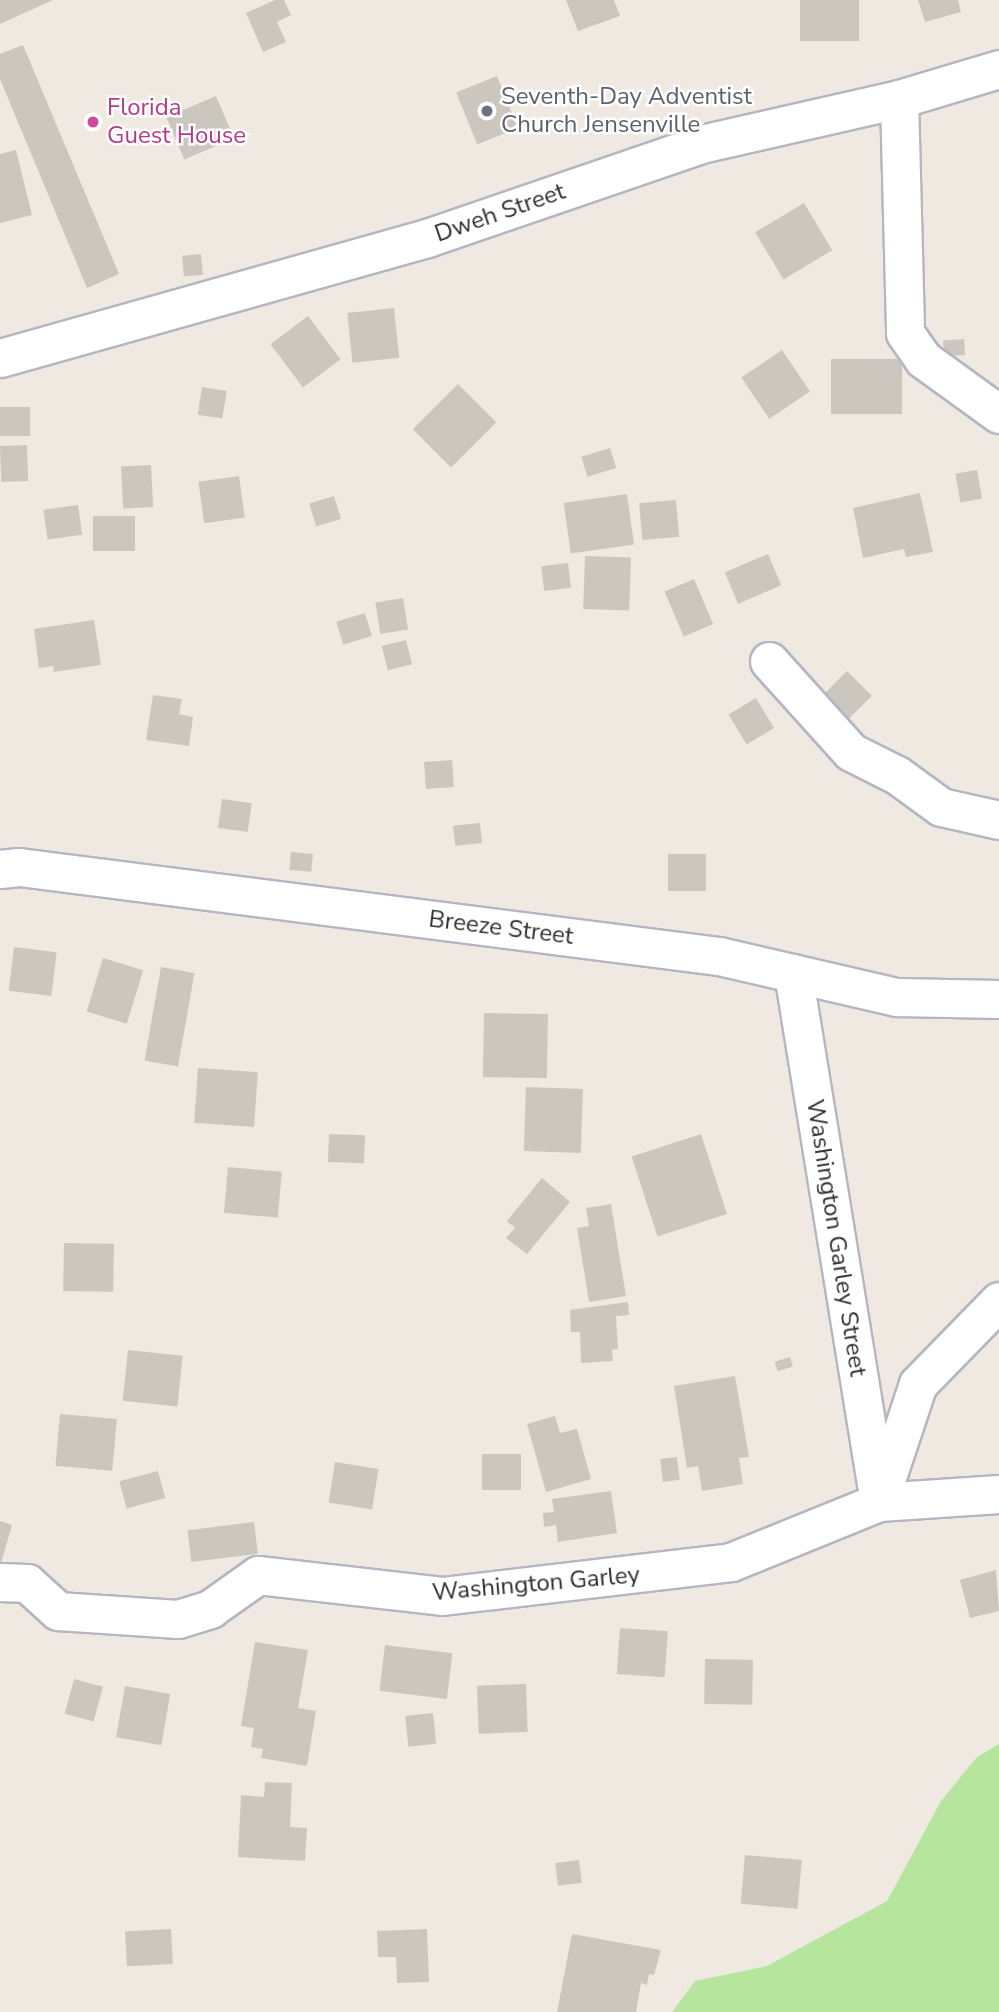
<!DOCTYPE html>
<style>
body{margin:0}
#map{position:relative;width:999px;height:2012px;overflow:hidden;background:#efe9e1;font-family:"Nunito Sans",sans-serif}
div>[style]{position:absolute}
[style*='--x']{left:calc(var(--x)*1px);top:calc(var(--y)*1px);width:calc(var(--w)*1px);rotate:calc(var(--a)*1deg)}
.green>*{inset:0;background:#b6e59e}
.building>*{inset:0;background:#cbc7bf;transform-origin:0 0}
.roads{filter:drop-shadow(2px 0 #b4b7c1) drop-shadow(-2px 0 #b4b7c1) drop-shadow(0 2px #b4b7c1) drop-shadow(0 -2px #b4b7c1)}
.street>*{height:37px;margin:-18.5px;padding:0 18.5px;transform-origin:18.5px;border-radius:18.5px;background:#fff}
.dots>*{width:19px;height:19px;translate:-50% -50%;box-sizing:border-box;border:4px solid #fff;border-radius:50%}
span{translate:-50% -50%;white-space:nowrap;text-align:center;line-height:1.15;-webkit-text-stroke:5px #fff;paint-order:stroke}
.worship-label{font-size:24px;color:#5b616d}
.left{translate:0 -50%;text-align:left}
.hotel-label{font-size:24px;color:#b23c85}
.street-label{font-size:24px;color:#2e2e2e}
</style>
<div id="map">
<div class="green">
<i style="clip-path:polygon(999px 1744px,999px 2012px,672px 2012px,695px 1981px,767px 1966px,887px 1901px,941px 1801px,977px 1757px)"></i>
</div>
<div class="building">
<i style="clip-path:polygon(0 0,53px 0,0 24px)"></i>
<i style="clip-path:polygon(275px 0,284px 0,291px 15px,277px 22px,286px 42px,263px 52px,246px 13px)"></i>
<i style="clip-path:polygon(566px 0,614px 0,620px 16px,578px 31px)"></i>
<i style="left:800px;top:0;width:59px;height:41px"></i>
<i style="clip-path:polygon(918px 0,958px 0,961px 12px,925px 22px)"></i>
<i style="clip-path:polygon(23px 45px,119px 274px,87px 288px,0 79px,0 54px)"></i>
<i style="left:497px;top:76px;width:56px;height:44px;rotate:68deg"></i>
<i style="left:216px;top:96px;width:46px;height:54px;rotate:67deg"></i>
<i style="clip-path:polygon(16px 150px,32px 215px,0 223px,0 154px)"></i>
<i style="left:804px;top:203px;width:55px;height:57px;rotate:59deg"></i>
<i style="left:201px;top:254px;width:21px;height:19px;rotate:85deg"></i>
<i style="left:394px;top:308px;width:50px;height:47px;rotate:84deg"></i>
<i style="left:308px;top:316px;width:54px;height:47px;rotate:53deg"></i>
<i style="left:964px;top:339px;width:16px;height:21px;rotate:86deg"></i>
<i style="left:782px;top:350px;width:50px;height:49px;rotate:56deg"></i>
<i style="left:831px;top:359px;width:71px;height:55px"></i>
<i style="left:458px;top:384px;width:54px;height:64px;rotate:45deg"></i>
<i style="left:202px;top:387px;width:25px;height:28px;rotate:9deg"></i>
<i style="left:0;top:407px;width:30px;height:29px"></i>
<i style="left:27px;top:445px;width:36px;height:27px;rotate:88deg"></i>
<i style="left:610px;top:448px;width:21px;height:30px;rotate:73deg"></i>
<i style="left:151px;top:465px;width:42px;height:30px;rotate:87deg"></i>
<i style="left:977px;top:470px;width:29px;height:22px;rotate:80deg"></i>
<i style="left:239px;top:476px;width:42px;height:41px;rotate:82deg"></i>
<i style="clip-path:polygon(920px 493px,933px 552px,906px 557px,904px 549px,863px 558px,853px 508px)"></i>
<i style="left:627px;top:494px;width:51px;height:64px;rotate:82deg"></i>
<i style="left:334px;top:496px;width:24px;height:26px;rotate:73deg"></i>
<i style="left:676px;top:500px;width:37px;height:37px;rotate:85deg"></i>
<i style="left:78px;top:505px;width:30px;height:35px;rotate:82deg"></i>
<i style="left:93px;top:516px;width:42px;height:35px"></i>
<i style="left:768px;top:554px;width:34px;height:47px;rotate:67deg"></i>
<i style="left:585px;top:556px;width:46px;height:53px;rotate:2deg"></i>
<i style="left:568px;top:563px;width:25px;height:27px;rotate:83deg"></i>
<i style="left:694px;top:579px;width:49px;height:32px;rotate:67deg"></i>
<i style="left:403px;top:598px;width:32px;height:28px;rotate:81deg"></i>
<i style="left:365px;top:613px;width:24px;height:30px;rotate:73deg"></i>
<i style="clip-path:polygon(94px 620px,101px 665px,54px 672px,53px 666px,39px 668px,34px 629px)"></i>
<i style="left:406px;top:640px;width:25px;height:25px;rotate:76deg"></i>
<i style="left:847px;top:671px;width:35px;height:37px;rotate:45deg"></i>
<i style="clip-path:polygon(153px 695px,182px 699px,179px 714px,193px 717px,189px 746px,146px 740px)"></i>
<i style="left:756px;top:698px;width:35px;height:32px;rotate:59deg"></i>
<i style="left:452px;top:760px;width:27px;height:28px;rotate:86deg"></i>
<i style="left:222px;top:799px;width:30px;height:29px;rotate:8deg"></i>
<i style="left:480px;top:823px;width:20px;height:27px;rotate:84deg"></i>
<i style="left:291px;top:852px;width:22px;height:18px;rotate:5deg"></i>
<i style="left:706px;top:854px;width:37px;height:38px;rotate:90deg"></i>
<i style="left:14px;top:947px;width:43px;height:44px;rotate:7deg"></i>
<i style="left:103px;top:958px;width:42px;height:56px;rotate:17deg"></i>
<i style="left:161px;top:967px;width:34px;height:95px;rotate:10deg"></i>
<i style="left:484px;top:1013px;width:64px;height:64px;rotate:1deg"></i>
<i style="left:198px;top:1068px;width:60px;height:55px;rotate:4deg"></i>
<i style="left:526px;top:1087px;width:57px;height:64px;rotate:2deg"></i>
<i style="left:329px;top:1134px;width:36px;height:28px;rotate:2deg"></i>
<i style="left:701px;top:1134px;width:84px;height:73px;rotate:72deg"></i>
<i style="left:228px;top:1167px;width:54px;height:46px;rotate:5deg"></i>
<i style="clip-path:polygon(542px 1178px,570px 1202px,527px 1254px,506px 1238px,515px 1228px,507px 1221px)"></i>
<i style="clip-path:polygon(611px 1204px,626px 1296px,589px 1302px,577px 1228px,589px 1226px,586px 1208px)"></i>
<i style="left:64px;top:1243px;width:50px;height:48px;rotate:1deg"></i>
<i style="clip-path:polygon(628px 1302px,629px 1315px,616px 1316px,618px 1349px,612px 1350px,613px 1361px,581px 1363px,580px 1332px,571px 1332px,570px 1310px)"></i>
<i style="left:128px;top:1350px;width:55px;height:51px;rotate:6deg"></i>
<i style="left:790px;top:1357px;width:10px;height:16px;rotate:73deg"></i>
<i style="clip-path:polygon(735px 1376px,749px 1457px,739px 1458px,743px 1484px,702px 1491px,698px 1466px,687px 1468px,674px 1386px)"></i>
<i style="left:60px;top:1414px;width:57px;height:52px;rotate:5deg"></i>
<i style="clip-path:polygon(555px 1416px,560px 1433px,577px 1429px,591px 1479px,546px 1492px,527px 1424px)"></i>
<i style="left:482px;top:1454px;width:39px;height:36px"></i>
<i style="left:677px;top:1457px;width:23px;height:17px;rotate:83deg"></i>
<i style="left:335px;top:1462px;width:44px;height:41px;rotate:9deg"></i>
<i style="left:158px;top:1471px;width:28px;height:40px;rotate:75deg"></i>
<i style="clip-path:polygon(611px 1491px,617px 1533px,558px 1542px,556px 1525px,544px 1527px,543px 1513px,554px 1512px,552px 1499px)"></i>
<i style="clip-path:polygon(0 1521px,12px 1525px,1px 1563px,0 1563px)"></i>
<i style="left:254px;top:1522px;width:32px;height:67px;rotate:83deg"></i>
<i style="clip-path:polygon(996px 1570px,999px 1611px,970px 1618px,960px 1580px)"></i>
<i style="left:620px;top:1628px;width:48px;height:46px;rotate:4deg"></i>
<i style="clip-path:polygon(255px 1642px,308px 1650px,298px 1708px,316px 1711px,307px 1766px,261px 1758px,263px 1749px,251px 1747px,254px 1728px,241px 1726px)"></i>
<i style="left:385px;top:1645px;width:68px;height:46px;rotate:7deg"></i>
<i style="left:705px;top:1659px;width:48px;height:45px;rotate:1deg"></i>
<i style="left:74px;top:1679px;width:30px;height:36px;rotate:15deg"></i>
<i style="left:526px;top:1684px;width:48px;height:49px;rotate:88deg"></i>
<i style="left:125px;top:1686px;width:46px;height:52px;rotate:10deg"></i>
<i style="left:433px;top:1713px;width:31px;height:28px;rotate:84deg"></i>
<i style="clip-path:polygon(265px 1782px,292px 1783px,290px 1827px,307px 1828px,305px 1861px,238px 1857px,241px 1795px,264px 1797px)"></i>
<i style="left:745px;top:1855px;width:57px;height:49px;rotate:5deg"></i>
<i style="left:579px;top:1860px;width:23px;height:24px;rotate:83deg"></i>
<i style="left:171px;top:1929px;width:35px;height:46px;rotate:87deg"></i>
<i style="clip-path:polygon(427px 1929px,429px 1982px,397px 1983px,396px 1957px,378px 1957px,377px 1931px)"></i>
<i style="clip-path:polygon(572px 1934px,661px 1950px,654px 1975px,649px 1974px,647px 1985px,641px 1983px,636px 2012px,557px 2012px)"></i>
</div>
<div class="roads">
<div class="street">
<i style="--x:899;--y:99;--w:234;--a:88.5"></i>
<i style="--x:905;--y:333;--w:32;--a:55"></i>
<i style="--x:923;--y:359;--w:94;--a:35.9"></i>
<i style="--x:0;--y:358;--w:444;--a:-15.7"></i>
<i style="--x:427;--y:238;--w:290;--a:-18.9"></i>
<i style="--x:701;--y:144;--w:203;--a:-12.8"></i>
<i style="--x:899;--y:99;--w:104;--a:-16.7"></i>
<i style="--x:769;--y:661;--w:122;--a:48"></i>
<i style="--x:851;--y:752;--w:51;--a:26.6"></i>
<i style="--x:897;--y:775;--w:54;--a:36"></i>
<i style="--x:941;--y:807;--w:59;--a:12.6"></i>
<i style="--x:0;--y:869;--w:19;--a:-6"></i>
<i style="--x:19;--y:867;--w:706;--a:7.25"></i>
<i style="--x:719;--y:956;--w:183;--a:13"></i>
<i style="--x:897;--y:997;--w:102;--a:1.1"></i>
<i style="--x:793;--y:973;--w:536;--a:80.77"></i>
<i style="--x:880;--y:1498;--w:120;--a:-71.6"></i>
<i style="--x:918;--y:1384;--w:116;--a:-45.7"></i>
<i style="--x:0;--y:1582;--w:27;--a:2"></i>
<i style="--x:27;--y:1583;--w:42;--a:42.1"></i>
<i style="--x:58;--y:1611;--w:120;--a:3.8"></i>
<i style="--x:178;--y:1619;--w:34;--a:-17"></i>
<i style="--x:210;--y:1609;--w:59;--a:-35.3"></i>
<i style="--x:258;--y:1575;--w:185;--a:6.5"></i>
<i style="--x:442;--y:1596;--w:291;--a:-6.7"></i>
<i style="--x:731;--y:1562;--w:160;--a:-22.1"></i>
<i style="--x:879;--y:1502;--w:120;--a:-3.8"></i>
</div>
</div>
<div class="dots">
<i style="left:487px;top:111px;background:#6b7280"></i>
<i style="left:93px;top:122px;background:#d1479c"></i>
</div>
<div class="worship-label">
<span class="left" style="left:501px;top:111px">Seventh-Day Adventist<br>Church Jensenville</span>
</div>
<div class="hotel-label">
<span class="left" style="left:107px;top:122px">Florida<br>Guest House</span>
</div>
<div class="street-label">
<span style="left:500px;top:213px;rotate:-19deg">Dweh Street</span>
<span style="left:501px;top:928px;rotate:7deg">Breeze Street</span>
<span style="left:836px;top:1238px;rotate:81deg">Washington Garley Street</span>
<span style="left:536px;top:1584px;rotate:-5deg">Washington Garley</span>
</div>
</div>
